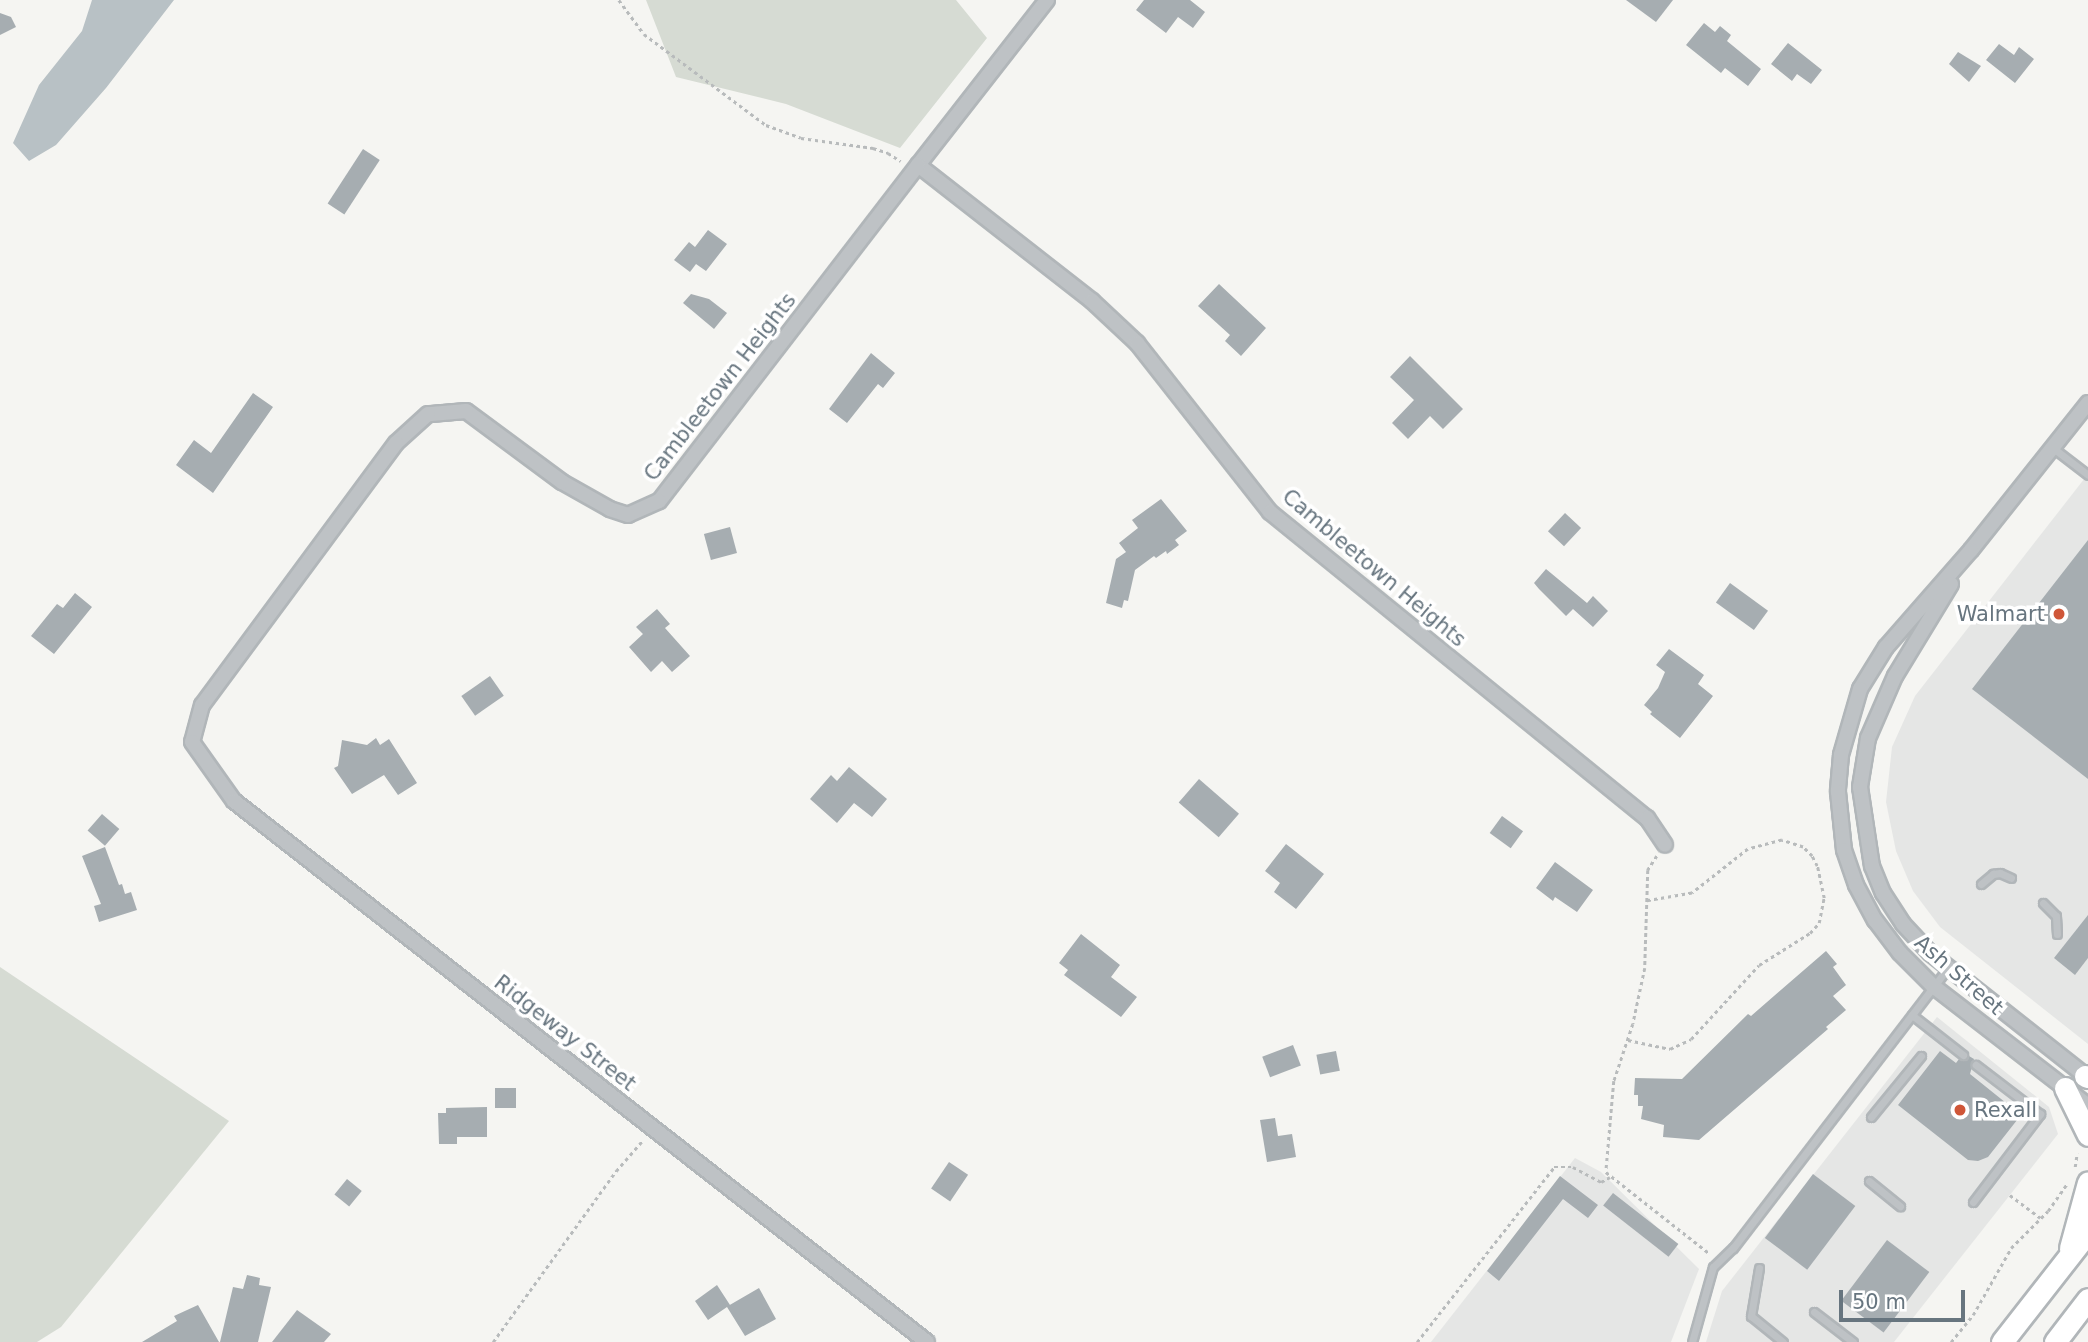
<!DOCTYPE html>
<style>
body{margin:0}
#map{position:relative;width:2088px;height:1342px;overflow:hidden;background:#f5f5f2;font-family:"DejaVu Sans",sans-serif}
div>[style]{position:absolute}
[style*='--x']{left:calc(var(--x)*1px);top:calc(var(--y)*1px);width:calc(var(--w)*1px);rotate:calc(var(--a)*1deg)}
.built>*{inset:0;background:#e5e6e5}
.green>*{inset:0;background:#d6dbd3}
.water>*{inset:0;background:#b8c1c5}
.building>*{inset:0;background:#a6adb1;transform-origin:0 0}
.path>*{height:2.5px;margin-top:-1.25px;transform-origin:0;background:repeating-linear-gradient(90deg,#b8bbbc 0 3.5px,transparent 0 7px)}
.roads{filter:drop-shadow(2px 0 #b1b6b9) drop-shadow(-2px 0 #b1b6b9) drop-shadow(0 2px #b1b6b9) drop-shadow(0 -2px #b1b6b9)}
.service>*{height:7px;margin:-3.5px;padding:0 3.5px;transform-origin:3.5px;border-radius:3.5px;background:#bec2c5}
.minor>*{height:14px;margin:-7px;padding:0 7px;transform-origin:7px;border-radius:7px;background:#bec2c5}
.secondary>*{height:21px;margin:-10.5px;padding:0 10.5px;transform-origin:10.5px;border-radius:10.5px;background:#fff}
.dots>*{width:19px;height:19px;translate:-50% -50%;box-sizing:border-box;border:4px solid #fff;border-radius:50%}
span{translate:-50% -50%;white-space:nowrap;text-align:center;line-height:1.15;-webkit-text-stroke:7px #fff;paint-order:stroke}
.street-label{font-size:21px;color:#67757f}
.poi-label{font-size:21px;color:#67757f}
.right{translate:-100% -50%;text-align:right}
.left{translate:0 -50%;text-align:left}
.scale{position:absolute;left:1839px;top:1290px;width:126px;height:32px;box-sizing:border-box;border:4px solid #67757f;border-top:0;padding-left:9px;font-size:21px;line-height:24px;white-space:nowrap;color:#67757f;-webkit-text-stroke:5px #fff;paint-order:stroke}
</style>
<div id="map">
<div class="built">
<i style="clip-path:polygon(2088px 474px,2088px 1044px,1940px 927px,1913px 891px,1896px 851px,1886px 802px,1892px 747px,1915px 696px)"></i>
<i style="clip-path:polygon(1937px 1017px,2049px 1107px,2058px 1134px,1894px 1342px,1706px 1342px,1722px 1291px)"></i>
<i style="clip-path:polygon(1575px 1158px,1601px 1172px,1699px 1269px,1671px 1342px,1431px 1342px)"></i>
</div>
<div class="green">
<i style="clip-path:polygon(646px 0,956px 0,987px 38px,900px 148px,786px 104px,676px 77px)"></i>
<i style="clip-path:polygon(0 967px,229px 1121px,61px 1327px,37px 1342px,0 1342px)"></i>
</div>
<div class="water">
<i style="clip-path:polygon(92px 0,174px 0,106px 88px,56px 145px,29px 161px,13px 143px,39px 85px,82px 31px)"></i>
</div>
<div class="building">
<i style="clip-path:polygon(1144px 0,1190px 0,1205px 12px,1193px 28px,1178px 17px,1166px 33px,1136px 10px)"></i>
<i style="clip-path:polygon(1626px 0,1673px 0,1656px 22px)"></i>
<i style="clip-path:polygon(0 13px,11px 17px,16px 27px,0 35px)"></i>
<i style="clip-path:polygon(1704px 23px,1715px 32px,1720px 26px,1731px 35px,1727px 41px,1761px 69px,1748px 86px,1725px 68px,1721px 73px,1686px 45px)"></i>
<i style="clip-path:polygon(1788px 43px,1822px 70px,1811px 84px,1797px 74px,1792px 81px,1771px 64px)"></i>
<i style="clip-path:polygon(1999px 44px,2014px 55px,2019px 47px,2034px 59px,2015px 83px,1986px 60px)"></i>
<i style="clip-path:polygon(1958px 52px,1981px 66px,1969px 82px,1949px 64px)"></i>
<i style="left:363px;top:149px;width:20px;height:65px;rotate:33deg"></i>
<i style="clip-path:polygon(708px 230px,727px 244px,706px 271px,696px 264px,690px 272px,674px 260px,689px 242px,695px 247px)"></i>
<i style="clip-path:polygon(1219px 284px,1266px 328px,1241px 356px,1225px 341px,1230px 335px,1198px 306px)"></i>
<i style="clip-path:polygon(691px 294px,709px 299px,727px 313px,714px 329px,683px 303px)"></i>
<i style="clip-path:polygon(871px 353px,895px 373px,883px 388px,878px 384px,847px 423px,829px 409px)"></i>
<i style="clip-path:polygon(1410px 356px,1463px 409px,1443px 429px,1430px 416px,1408px 439px,1392px 423px,1414px 400px,1390px 377px)"></i>
<i style="clip-path:polygon(253px 393px,273px 407px,213px 493px,176px 465px,194px 440px,211px 453px)"></i>
<i style="clip-path:polygon(1161px 499px,1187px 531px,1175px 540px,1179px 545px,1167px 554px,1166px 551px,1156px 558px,1154px 556px,1135px 570px,1128px 601px,1124px 600px,1122px 608px,1106px 603px,1116px 559px,1126px 552px,1119px 543px,1138px 528px,1132px 520px)"></i>
<i style="left:1565px;top:513px;width:22px;height:25px;rotate:43deg"></i>
<i style="left:730px;top:527px;width:27px;height:27px;rotate:75deg"></i>
<i style="clip-path:polygon(2088px 540px,2088px 779px,1972px 689px)"></i>
<i style="clip-path:polygon(1546px 569px,1587px 603px,1593px 596px,1608px 611px,1593px 627px,1573px 609px,1566px 616px,1539px 589px,1534px 583px)"></i>
<i style="left:1730px;top:583px;width:47px;height:24px;rotate:36deg"></i>
<i style="clip-path:polygon(75px 593px,92px 607px,54px 654px,31px 636px,57px 604px,63px 608px)"></i>
<i style="clip-path:polygon(657px 609px,670px 624px,665px 628px,690px 656px,672px 672px,662px 661px,651px 672px,629px 647px,643px 634px,636px 627px)"></i>
<i style="clip-path:polygon(1669px 649px,1704px 675px,1698px 684px,1713px 696px,1680px 738px,1650px 714px,1652px 712px,1644px 705px,1658px 688px,1665px 672px,1656px 665px)"></i>
<i style="left:490px;top:676px;width:24px;height:35px;rotate:55deg"></i>
<i style="clip-path:polygon(376px 738px,380px 745px,389px 739px,417px 783px,398px 795px,384px 775px,352px 794px,334px 768px,338px 766px,342px 740px,367px 745px)"></i>
<i style="clip-path:polygon(849px 767px,887px 799px,872px 817px,854px 803px,837px 823px,810px 799px,831px 775px,837px 781px)"></i>
<i style="left:1199px;top:779px;width:53px;height:31px;rotate:41deg"></i>
<i style="left:102px;top:814px;width:23px;height:22px;rotate:41deg"></i>
<i style="left:1502px;top:816px;width:26px;height:21px;rotate:36deg"></i>
<i style="clip-path:polygon(1286px 844px,1324px 874px,1296px 909px,1274px 892px,1280px 883px,1265px 871px)"></i>
<i style="clip-path:polygon(105px 847px,119px 885px,122px 884px,125px 894px,131px 892px,137px 910px,99px 922px,94px 906px,101px 904px,82px 856px)"></i>
<i style="clip-path:polygon(1555px 862px,1593px 890px,1577px 912px,1555px 897px,1553px 901px,1536px 888px)"></i>
<i style="clip-path:polygon(2088px 915px,2088px 958px,2075px 975px,2054px 958px)"></i>
<i style="clip-path:polygon(1081px 934px,1120px 965px,1111px 977px,1137px 997px,1121px 1017px,1064px 975px,1068px 970px,1059px 963px)"></i>
<i style="clip-path:polygon(1826px 951px,1837px 964px,1833px 967px,1846px 985px,1833px 996px,1846px 1010px,1826px 1027px,1828px 1029px,1699px 1140px,1663px 1137px,1664px 1125px,1641px 1119px,1643px 1106px,1638px 1106px,1638px 1095px,1634px 1095px,1635px 1078px,1682px 1079px,1748px 1014px,1751px 1016px)"></i>
<i style="left:1293px;top:1045px;width:22px;height:33px;rotate:69deg"></i>
<i style="left:1336px;top:1051px;width:20px;height:20px;rotate:79deg"></i>
<i style="clip-path:polygon(1940px 1051px,1956px 1063px,1959px 1059px,1966px 1060px,1969px 1056px,1974px 1059px,1970px 1074px,2021px 1115px,1988px 1157px,1978px 1161px,1968px 1160px,1898px 1105px)"></i>
<i style="left:495px;top:1088px;width:21px;height:20px"></i>
<i style="clip-path:polygon(487px 1107px,487px 1137px,457px 1137px,457px 1144px,439px 1144px,438px 1113px,446px 1113px,446px 1108px)"></i>
<i style="clip-path:polygon(1275px 1118px,1278px 1136px,1292px 1134px,1296px 1157px,1267px 1162px,1260px 1120px)"></i>
<i style="left:949px;top:1162px;width:23px;height:32px;rotate:34deg"></i>
<i style="left:1813px;top:1174px;width:53px;height:80px;rotate:37deg"></i>
<i style="clip-path:polygon(1560px 1176px,1598px 1205px,1588px 1218px,1563px 1199px,1499px 1281px,1487px 1271px)"></i>
<i style="left:347px;top:1179px;width:19px;height:20px;rotate:39deg"></i>
<i style="left:1613px;top:1193px;width:83px;height:16px;rotate:38deg"></i>
<i style="left:1887px;top:1240px;width:53px;height:76px;rotate:37deg"></i>
<i style="clip-path:polygon(247px 1275px,260px 1278px,259px 1285px,271px 1287px,258px 1342px,220px 1342px,233px 1287px,243px 1289px)"></i>
<i style="clip-path:polygon(717px 1285px,730px 1305px,728px 1306px,759px 1288px,776px 1319px,745px 1336px,727px 1307px,708px 1320px,695px 1301px)"></i>
<i style="clip-path:polygon(198px 1305px,219px 1342px,142px 1342px,177px 1321px,174px 1316px)"></i>
<i style="clip-path:polygon(297px 1310px,331px 1334px,324px 1342px,272px 1342px)"></i>
</div>
<div class="path">
<i style="--x:619;--y:0;--w:42;--a:53.7"></i>
<i style="--x:644;--y:34;--w:152;--a:36.7"></i>
<i style="--x:766;--y:125;--w:37;--a:20"></i>
<i style="--x:801;--y:138;--w:73;--a:7.9"></i>
<i style="--x:873;--y:148;--w:16;--a:18"></i>
<i style="--x:888;--y:153;--w:15;--a:32"></i>
<i style="--x:1657;--y:856;--w:17;--a:123"></i>
<i style="--x:1648;--y:870;--w:98;--a:91.8"></i>
<i style="--x:1645;--y:968;--w:57;--a:102.1"></i>
<i style="--x:1633;--y:1024;--w:60;--a:108.4"></i>
<i style="--x:1614;--y:1081;--w:91;--a:95"></i>
<i style="--x:1606;--y:1172;--w:131;--a:38.2"></i>
<i style="--x:1628;--y:1040;--w:43;--a:12.1"></i>
<i style="--x:1670;--y:1049;--w:23;--a:-25"></i>
<i style="--x:1691;--y:1039;--w:100;--a:-47.4"></i>
<i style="--x:1759;--y:965;--w:60;--a:-32.1"></i>
<i style="--x:1810;--y:933;--w:13;--a:-48"></i>
<i style="--x:1819;--y:923;--w:25;--a:-79"></i>
<i style="--x:1824;--y:898;--w:33;--a:-102"></i>
<i style="--x:1817;--y:866;--w:11;--a:-117"></i>
<i style="--x:1812;--y:856;--w:13;--a:-135"></i>
<i style="--x:1803;--y:847;--w:22;--a:-162"></i>
<i style="--x:1782;--y:840;--w:35;--a:165"></i>
<i style="--x:1748;--y:849;--w:71;--a:141.8"></i>
<i style="--x:1692;--y:893;--w:47;--a:170.1"></i>
<i style="--x:2075;--y:1167;--w:14;--a:-82"></i>
<i style="--x:2010;--y:1195;--w:38;--a:37"></i>
<i style="--x:493;--y:1342;--w:211;--a:-54.3"></i>
<i style="--x:616;--y:1171;--w:41;--a:-48.9"></i>
<i style="--x:1417;--y:1342;--w:222;--a:-51.9"></i>
<i style="--x:1554;--y:1167;--w:19;--a:0"></i>
<i style="--x:1573;--y:1167;--w:32;--a:28"></i>
<i style="--x:1601;--y:1182;--w:10;--a:-29"></i>
<i style="--x:1951;--y:1342;--w:35;--a:-51"></i>
<i style="--x:1973;--y:1315;--w:77;--a:-60.4"></i>
<i style="--x:2011;--y:1248;--w:52;--a:-45"></i>
<i style="--x:2048;--y:1211;--w:32;--a:-55"></i>
</div>
<div class="roads">
<div class="service">
<i style="--x:2053;--y:448;--w:44;--a:37.6"></i>
<i style="--x:1981;--y:884;--w:16;--a:-40"></i>
<i style="--x:1993;--y:874;--w:7;--a:-8"></i>
<i style="--x:2000;--y:873;--w:12;--a:24"></i>
<i style="--x:2043;--y:903;--w:18;--a:45"></i>
<i style="--x:2056;--y:916;--w:18;--a:87"></i>
<i style="--x:1912;--y:1015;--w:65;--a:38.1"></i>
<i style="--x:1871;--y:1117;--w:79;--a:-50.7"></i>
<i style="--x:1869;--y:1181;--w:40;--a:39"></i>
<i style="--x:1973;--y:1202;--w:111;--a:-52.7"></i>
<i style="--x:2040;--y:1114;--w:81;--a:-142.6"></i>
<i style="--x:1759;--y:1268;--w:49;--a:99.5"></i>
<i style="--x:1751;--y:1316;--w:41;--a:39.1"></i>
<i style="--x:1814;--y:1312;--w:49;--a:37.6"></i>
<i style="--x:1692;--y:1342;--w:78;--a:-74.4"></i>
<i style="--x:1713;--y:1267;--w:28;--a:-44"></i>
<i style="--x:1733;--y:1248;--w:353;--a:-52.5"></i>
</div>
<div class="minor">
<i style="--x:1047;--y:0;--w:209;--a:128"></i>
<i style="--x:918;--y:165;--w:221;--a:38"></i>
<i style="--x:1092;--y:301;--w:62;--a:43"></i>
<i style="--x:1137;--y:343;--w:215;--a:51.8"></i>
<i style="--x:1270;--y:512;--w:486;--a:39.1"></i>
<i style="--x:1647;--y:818;--w:32;--a:56"></i>
<i style="--x:918;--y:165;--w:424;--a:127.6"></i>
<i style="--x:659;--y:501;--w:34;--a:156"></i>
<i style="--x:628;--y:515;--w:19;--a:-162"></i>
<i style="--x:610;--y:509;--w:55;--a:-150.6"></i>
<i style="--x:562;--y:482;--w:119;--a:-143.5"></i>
<i style="--x:466;--y:411;--w:38;--a:175"></i>
<i style="--x:428;--y:414;--w:43;--a:137.8"></i>
<i style="--x:396;--y:443;--w:326;--a:126.5"></i>
<i style="--x:202;--y:705;--w:38;--a:105"></i>
<i style="--x:192;--y:742;--w:72;--a:54.6"></i>
<i style="--x:234;--y:801;--w:879;--a:37.98"></i>
<i style="--x:2088;--y:403;--w:188;--a:128.5"></i>
<i style="--x:1971;--y:550;--w:129;--a:131.2"></i>
<i style="--x:1886;--y:647;--w:49;--a:121.8"></i>
<i style="--x:1860;--y:689;--w:69;--a:106.1"></i>
<i style="--x:1841;--y:755;--w:37;--a:95"></i>
<i style="--x:1838;--y:792;--w:58;--a:84.1"></i>
<i style="--x:1844;--y:850;--w:37;--a:71"></i>
<i style="--x:1856;--y:885;--w:40;--a:62"></i>
<i style="--x:1875;--y:920;--w:41;--a:52.9"></i>
<i style="--x:1900;--y:953;--w:47;--a:45"></i>
<i style="--x:1933;--y:986;--w:196;--a:37.7"></i>
<i style="--x:1951;--y:584;--w:108;--a:121.3"></i>
<i style="--x:1895;--y:676;--w:68;--a:113.5"></i>
<i style="--x:1868;--y:738;--w:50;--a:99.3"></i>
<i style="--x:1860;--y:787;--w:80;--a:81.4"></i>
<i style="--x:1872;--y:866;--w:29;--a:68"></i>
<i style="--x:1883;--y:893;--w:37;--a:57"></i>
<i style="--x:1903;--y:924;--w:40;--a:47"></i>
<i style="--x:1930;--y:953;--w:201;--a:38.3"></i>
</div>
<div class="secondary">
<i style="--x:2085;--y:1076;--w:3;--a:18"></i>
<i style="--x:2065;--y:1088;--w:52;--a:63.9"></i>
<i style="--x:2070;--y:1248;--w:68;--a:-74.7"></i>
<i style="--x:2002;--y:1342;--w:140;--a:-52"></i>
<i style="--x:2055;--y:1342;--w:54;--a:-52.5"></i>
</div>
</div>
<div class="dots">
<i style="left:2059px;top:614px;background:#cf5638"></i>
<i style="left:1960px;top:1110px;background:#cf5638"></i>
</div>
<div class="street-label">
<span style="left:720px;top:387px;rotate:-52deg">Cambleetown Heights</span>
<span style="left:1374px;top:568px;rotate:40deg">Cambleetown Heights</span>
<span style="left:1959px;top:975px;rotate:41deg">Ash Street</span>
<span style="left:565px;top:1033px;rotate:38deg">Ridgeway Street</span>
</div>
<div class="poi-label">
<span class="right" style="left:2045px;top:614px">Walmart</span>
<span class="left" style="left:1974px;top:1110px">Rexall</span>
</div>
<div class="scale">50 m</div>
</div>
